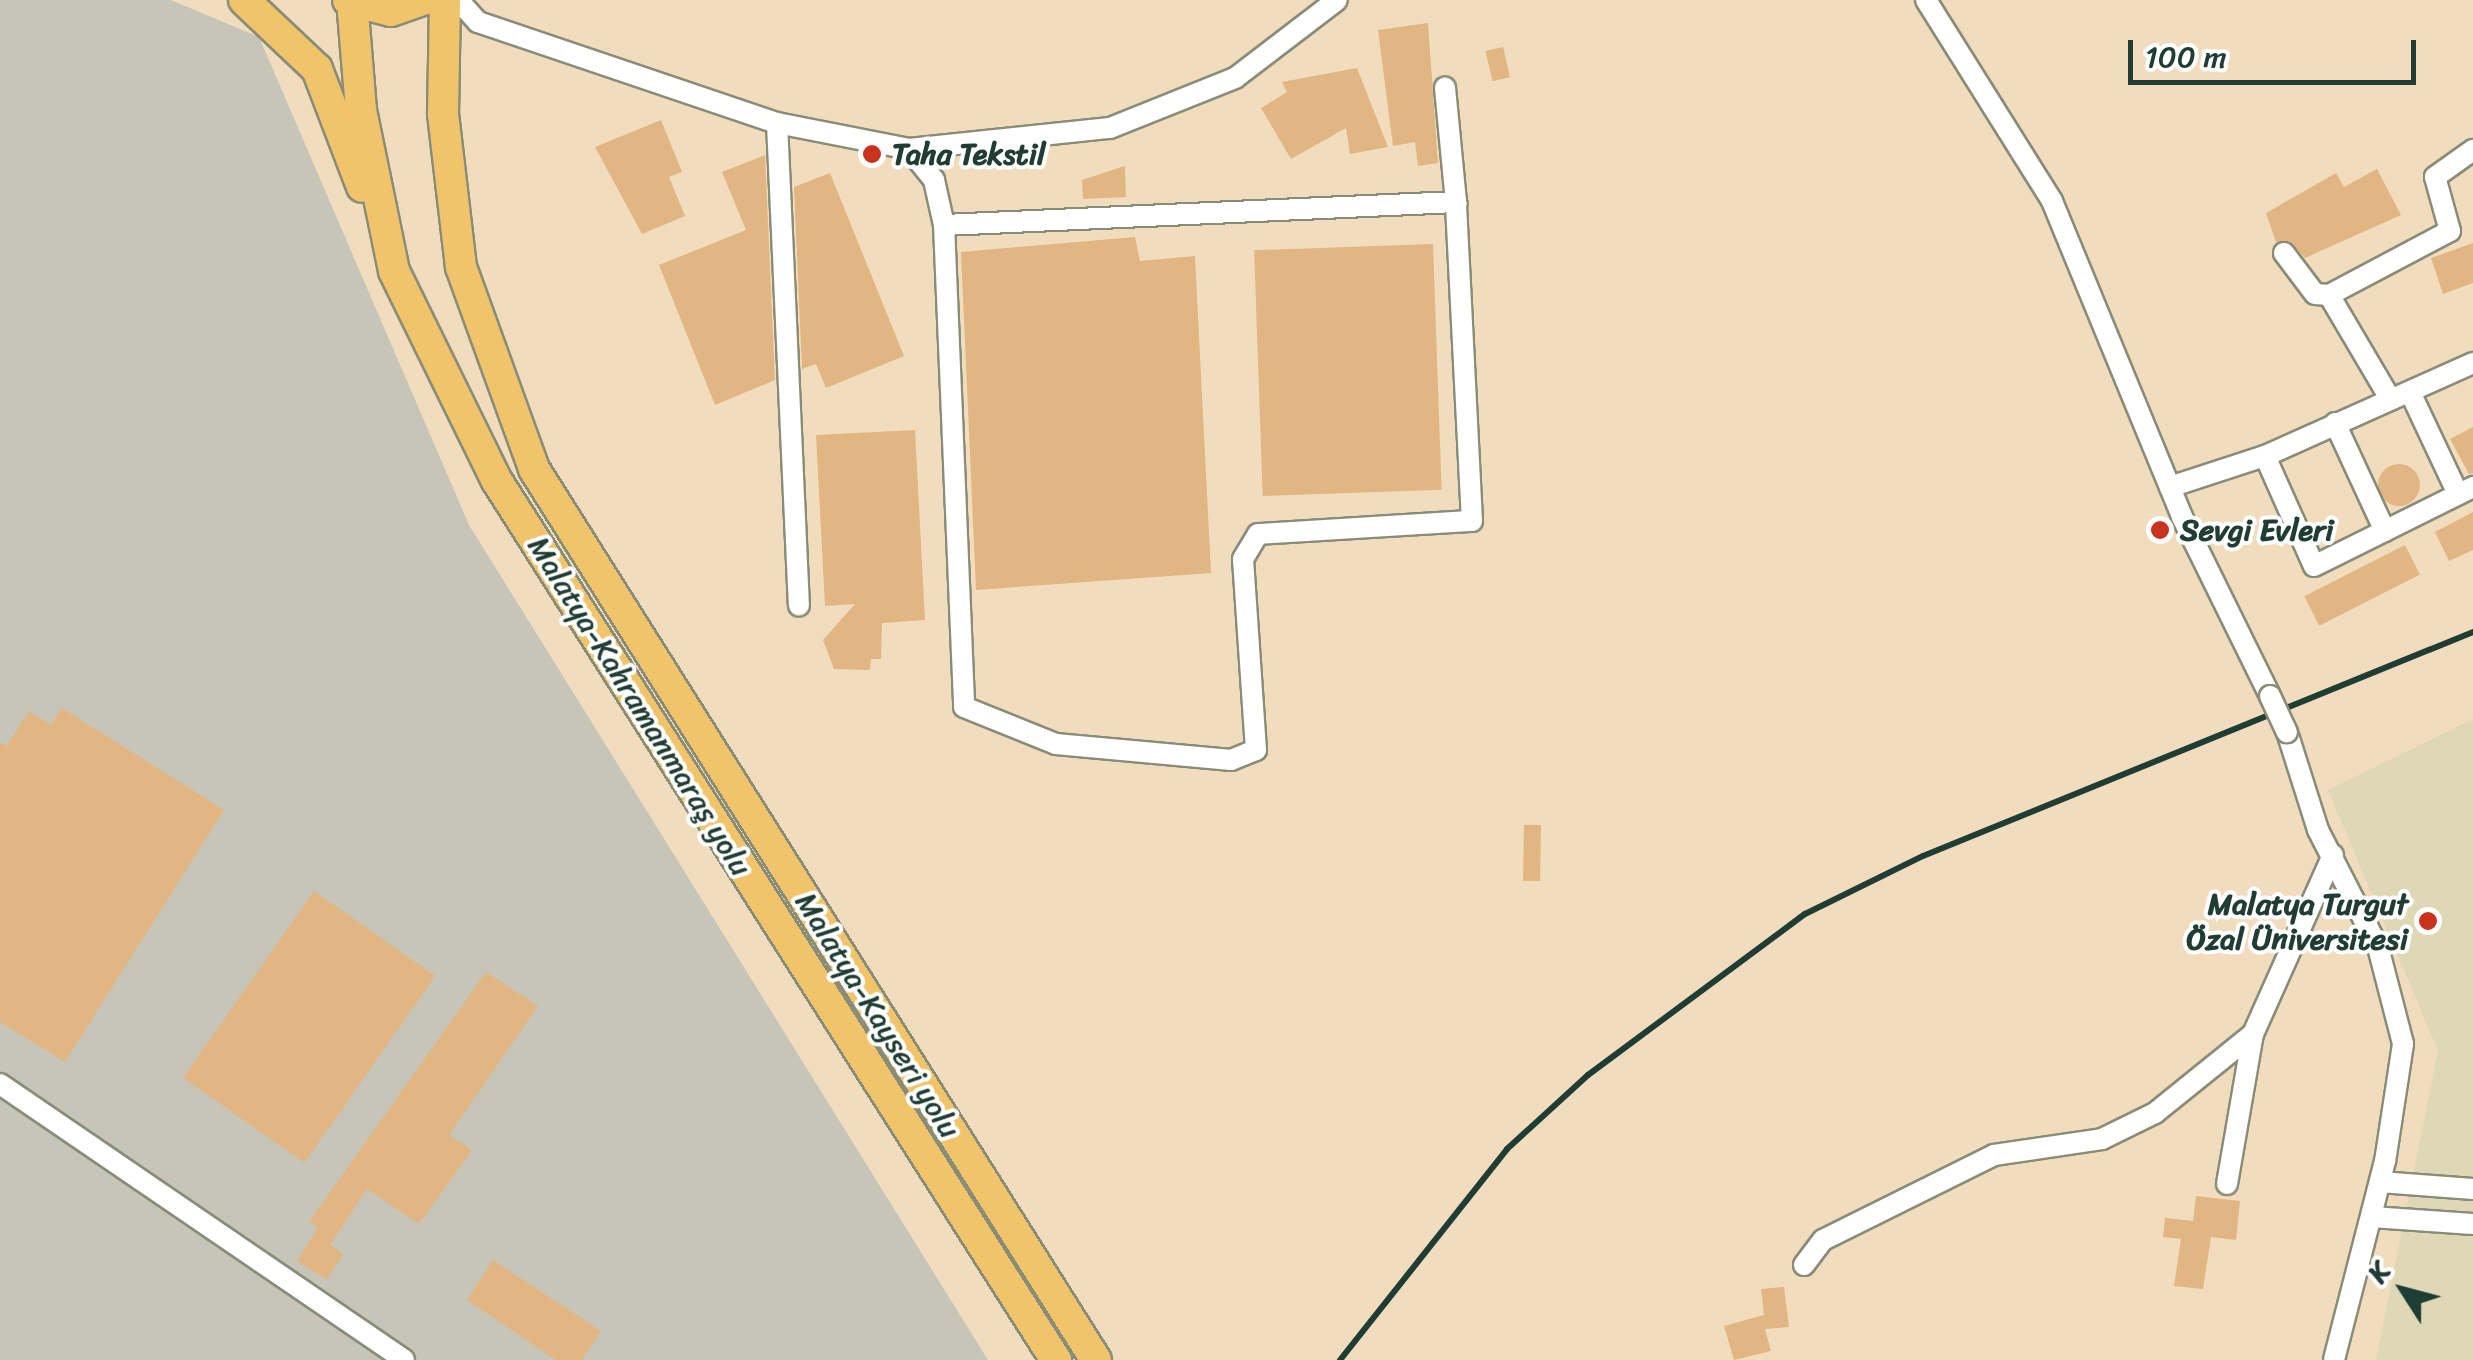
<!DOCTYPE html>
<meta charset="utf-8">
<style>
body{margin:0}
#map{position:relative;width:2473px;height:1360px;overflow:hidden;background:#f1ddbd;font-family:Sriracha,sans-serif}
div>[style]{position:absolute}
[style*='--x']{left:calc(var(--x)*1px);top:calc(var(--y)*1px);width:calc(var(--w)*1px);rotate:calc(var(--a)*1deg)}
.built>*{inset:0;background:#dfd8b7}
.industrial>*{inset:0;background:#c6c5b8}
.building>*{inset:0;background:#e1b682;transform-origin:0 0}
.round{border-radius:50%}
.roads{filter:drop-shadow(2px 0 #888d78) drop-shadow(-2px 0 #888d78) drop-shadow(0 2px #888d78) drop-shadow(0 -2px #888d78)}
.minor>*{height:20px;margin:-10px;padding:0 10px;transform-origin:10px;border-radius:10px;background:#fff}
.highway>*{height:30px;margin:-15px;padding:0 15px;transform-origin:15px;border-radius:15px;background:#f1c36a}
.rail>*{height:6px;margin:-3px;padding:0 3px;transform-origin:3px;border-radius:3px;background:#1f3d34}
.bridges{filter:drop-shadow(2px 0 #888d78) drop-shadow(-2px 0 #888d78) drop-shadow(0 2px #888d78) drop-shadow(0 -2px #888d78)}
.minor-bridge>*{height:20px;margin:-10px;padding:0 10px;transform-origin:10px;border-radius:10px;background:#fff}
.dots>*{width:28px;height:28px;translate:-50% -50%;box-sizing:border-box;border:5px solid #fff;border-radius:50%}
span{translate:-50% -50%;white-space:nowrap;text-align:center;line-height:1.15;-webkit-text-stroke:8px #fff;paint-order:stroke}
.poi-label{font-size:30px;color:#1f3d34;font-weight:700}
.left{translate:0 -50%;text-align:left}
.right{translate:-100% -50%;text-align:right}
.street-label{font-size:30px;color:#1f3d34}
.north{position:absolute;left:2353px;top:1240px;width:100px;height:100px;-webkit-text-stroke:8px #fff;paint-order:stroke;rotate:306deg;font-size:28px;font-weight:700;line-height:40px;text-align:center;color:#1f3d34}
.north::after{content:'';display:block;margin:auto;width:35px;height:45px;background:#1f3d34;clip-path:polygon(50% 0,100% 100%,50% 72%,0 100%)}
.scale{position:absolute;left:2128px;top:40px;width:288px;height:45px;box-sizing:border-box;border:5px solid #1f3d34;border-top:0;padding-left:12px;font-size:30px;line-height:35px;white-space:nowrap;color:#1f3d34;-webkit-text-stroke:8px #fff;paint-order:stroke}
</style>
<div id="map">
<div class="built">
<i style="clip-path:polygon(2473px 719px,2473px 1360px,2376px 1360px,2438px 1051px,2328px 790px)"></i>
</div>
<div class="industrial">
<i style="clip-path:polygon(0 0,171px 0,259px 37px,469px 525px,988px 1360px,0 1360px)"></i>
</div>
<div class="building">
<i style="clip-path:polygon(1428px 23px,1438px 163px,1418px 166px,1415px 142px,1393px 146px,1378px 30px)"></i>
<i style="left:1503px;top:47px;width:31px;height:18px;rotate:77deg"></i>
<i style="clip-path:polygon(1357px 68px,1388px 147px,1350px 154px,1346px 128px,1291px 159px,1261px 108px,1287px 92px,1282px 82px)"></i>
<i style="clip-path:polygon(661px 120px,682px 172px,669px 177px,685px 216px,642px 234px,595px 147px)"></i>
<i style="clip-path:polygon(765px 155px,775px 380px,715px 405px,659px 265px,746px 230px,722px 172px)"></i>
<i style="clip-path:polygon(1125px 166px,1126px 197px,1083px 199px,1082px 180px)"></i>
<i style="clip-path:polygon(2377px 169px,2401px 215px,2305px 258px,2290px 241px,2276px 242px,2266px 213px,2336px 173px,2344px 187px)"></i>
<i style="clip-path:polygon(830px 173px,904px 356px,826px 388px,816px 364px,802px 369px,794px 187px)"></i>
<i style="clip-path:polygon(1135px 237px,1140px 261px,1195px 256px,1211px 573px,976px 590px,961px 252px)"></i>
<i style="clip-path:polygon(2473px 243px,2473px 283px,2443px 294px,2431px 258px)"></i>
<i style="left:1433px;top:244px;width:246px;height:179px;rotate:88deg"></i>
<i style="clip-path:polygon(2473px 427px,2473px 473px,2469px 474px,2450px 439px)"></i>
<i style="clip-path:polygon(915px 430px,925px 620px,882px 623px,881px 659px,871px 659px,870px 670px,834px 669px,823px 640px,855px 604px,825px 606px,816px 435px)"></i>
<i class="round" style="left:2378px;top:464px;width:42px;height:42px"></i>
<i style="clip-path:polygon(2473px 512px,2473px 550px,2449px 561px,2435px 532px)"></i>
<i style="left:2405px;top:545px;width:33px;height:113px;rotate:63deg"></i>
<i style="clip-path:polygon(62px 708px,224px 810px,65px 1062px,0 1022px,0 742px,7px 746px,29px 711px,51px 725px)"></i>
<i style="left:1541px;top:825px;width:56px;height:17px;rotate:91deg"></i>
<i style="left:314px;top:891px;width:148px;height:228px;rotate:35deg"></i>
<i style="clip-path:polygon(486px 972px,538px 1006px,449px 1135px,472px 1150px,419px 1224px,367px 1189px,330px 1245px,343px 1254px,327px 1280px,297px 1261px,318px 1228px,309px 1222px)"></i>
<i style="clip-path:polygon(2196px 1196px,2240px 1201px,2236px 1240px,2211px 1237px,2203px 1289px,2174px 1286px,2181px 1239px,2163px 1237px,2165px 1218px,2193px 1221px)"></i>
<i style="clip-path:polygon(493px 1260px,601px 1331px,582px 1360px,556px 1360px,467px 1300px)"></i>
<i style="clip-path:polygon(1784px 1287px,1789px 1327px,1765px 1329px,1771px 1351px,1734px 1360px,1724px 1326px,1764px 1315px,1761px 1289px)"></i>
</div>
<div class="roads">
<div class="minor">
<i style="--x:458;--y:0;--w:30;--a:48"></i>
<i style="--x:478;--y:22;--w:316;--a:18.7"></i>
<i style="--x:777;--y:123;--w:135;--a:11.1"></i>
<i style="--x:909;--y:149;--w:202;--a:-6"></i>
<i style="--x:1110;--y:128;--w:135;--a:-21.8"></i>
<i style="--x:1235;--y:78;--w:128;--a:-37.4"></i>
<i style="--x:1926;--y:0;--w:237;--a:57.9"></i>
<i style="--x:2052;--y:201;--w:342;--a:67.6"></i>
<i style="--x:2182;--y:517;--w:199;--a:63.8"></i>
<i style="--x:777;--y:123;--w:483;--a:87.4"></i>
<i style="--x:909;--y:149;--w:40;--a:51"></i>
<i style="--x:934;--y:180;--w:46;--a:77.5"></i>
<i style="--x:944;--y:225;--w:482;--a:87.6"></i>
<i style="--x:964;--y:707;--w:99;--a:21.9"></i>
<i style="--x:1056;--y:744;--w:176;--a:5.2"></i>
<i style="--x:1231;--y:760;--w:27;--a:-22"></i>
<i style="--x:1256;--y:750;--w:191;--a:-93.9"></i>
<i style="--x:1243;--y:559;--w:29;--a:-59"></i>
<i style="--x:1258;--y:534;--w:214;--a:-3.5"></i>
<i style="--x:1472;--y:521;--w:319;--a:-92.9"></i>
<i style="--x:944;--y:225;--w:513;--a:-2.57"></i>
<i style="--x:1456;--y:202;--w:115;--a:-95.5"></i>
<i style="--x:2284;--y:253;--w:51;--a:52.9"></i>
<i style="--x:2315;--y:294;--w:14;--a:4"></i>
<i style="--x:2329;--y:295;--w:137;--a:-27.9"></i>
<i style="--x:2450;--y:231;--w:56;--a:-105.5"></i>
<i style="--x:2435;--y:177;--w:47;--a:-35.4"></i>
<i style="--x:2329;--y:295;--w:118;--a:59.5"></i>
<i style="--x:2410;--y:392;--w:113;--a:64.8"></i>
<i style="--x:2335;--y:423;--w:119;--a:65.2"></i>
<i style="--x:2265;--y:456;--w:120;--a:66"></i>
<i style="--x:2314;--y:566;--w:178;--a:-26.4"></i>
<i style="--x:2170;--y:487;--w:100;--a:-18.1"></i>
<i style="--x:2265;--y:456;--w:228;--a:-24.1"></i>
<i style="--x:2287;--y:732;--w:103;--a:72.4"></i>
<i style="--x:2318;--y:830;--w:131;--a:62.9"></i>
<i style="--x:2378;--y:947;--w:100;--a:75.5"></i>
<i style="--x:2403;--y:1044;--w:118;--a:98.7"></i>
<i style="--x:2385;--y:1161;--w:205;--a:104.4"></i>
<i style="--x:0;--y:1084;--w:489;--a:34.3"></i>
<i style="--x:2380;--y:1182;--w:93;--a:4.3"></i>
<i style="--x:2227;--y:1184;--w:152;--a:-80.2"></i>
<i style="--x:2253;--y:1034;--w:196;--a:-65.9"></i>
<i style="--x:2372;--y:1217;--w:101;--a:4"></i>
<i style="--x:1804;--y:1265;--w:31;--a:-53"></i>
<i style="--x:1823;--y:1240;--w:191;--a:-26.4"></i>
<i style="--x:1994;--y:1155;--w:109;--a:-8.4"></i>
<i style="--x:2102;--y:1139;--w:59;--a:-26.1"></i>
<i style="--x:2155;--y:1113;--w:126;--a:-38.9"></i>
</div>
<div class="highway">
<i style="--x:244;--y:0;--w:100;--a:43.4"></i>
<i style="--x:317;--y:69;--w:126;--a:69.1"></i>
<i style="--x:348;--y:0;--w:44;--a:14.3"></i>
<i style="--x:391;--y:11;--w:34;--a:-19"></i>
<i style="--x:352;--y:0;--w:110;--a:85.3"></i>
<i style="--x:361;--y:110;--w:164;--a:78.4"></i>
<i style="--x:394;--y:271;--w:234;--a:63.9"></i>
<i style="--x:497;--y:481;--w:1042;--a:57.55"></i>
<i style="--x:445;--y:0;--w:114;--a:91"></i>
<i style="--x:443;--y:114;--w:154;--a:83.3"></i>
<i style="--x:461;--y:267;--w:215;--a:70.1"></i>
<i style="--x:534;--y:469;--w:1053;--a:57.76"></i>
</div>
</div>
<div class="rail">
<i style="--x:1340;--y:1360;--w:269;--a:-51.6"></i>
<i style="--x:1507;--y:1149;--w:110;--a:-42.4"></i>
<i style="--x:1588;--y:1075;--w:270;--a:-36.6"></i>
<i style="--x:1805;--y:914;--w:131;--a:-26.2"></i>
<i style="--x:1923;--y:856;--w:594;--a:-22.16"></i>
</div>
<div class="bridges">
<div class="minor-bridge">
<i style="--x:2270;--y:696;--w:40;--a:65"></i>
</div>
</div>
<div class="dots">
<i style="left:872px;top:154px;background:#c8321e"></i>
<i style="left:2160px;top:530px;background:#c8321e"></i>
<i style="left:2428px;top:921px;background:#c8321e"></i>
</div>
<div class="poi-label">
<span class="left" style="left:892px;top:154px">Taha Tekstil</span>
<span class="left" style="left:2180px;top:530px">Sevgi Evleri</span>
<span class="right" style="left:2408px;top:921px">Malatya Turgut<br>Özal Üniversitesi</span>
</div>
<div class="street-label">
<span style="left:640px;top:706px;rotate:58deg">Malatya-Kahramanmaraş yolu</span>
<span style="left:878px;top:1015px;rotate:58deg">Malatya-Kayseri yolu</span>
</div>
<div class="north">K</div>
<div class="scale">100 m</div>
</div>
